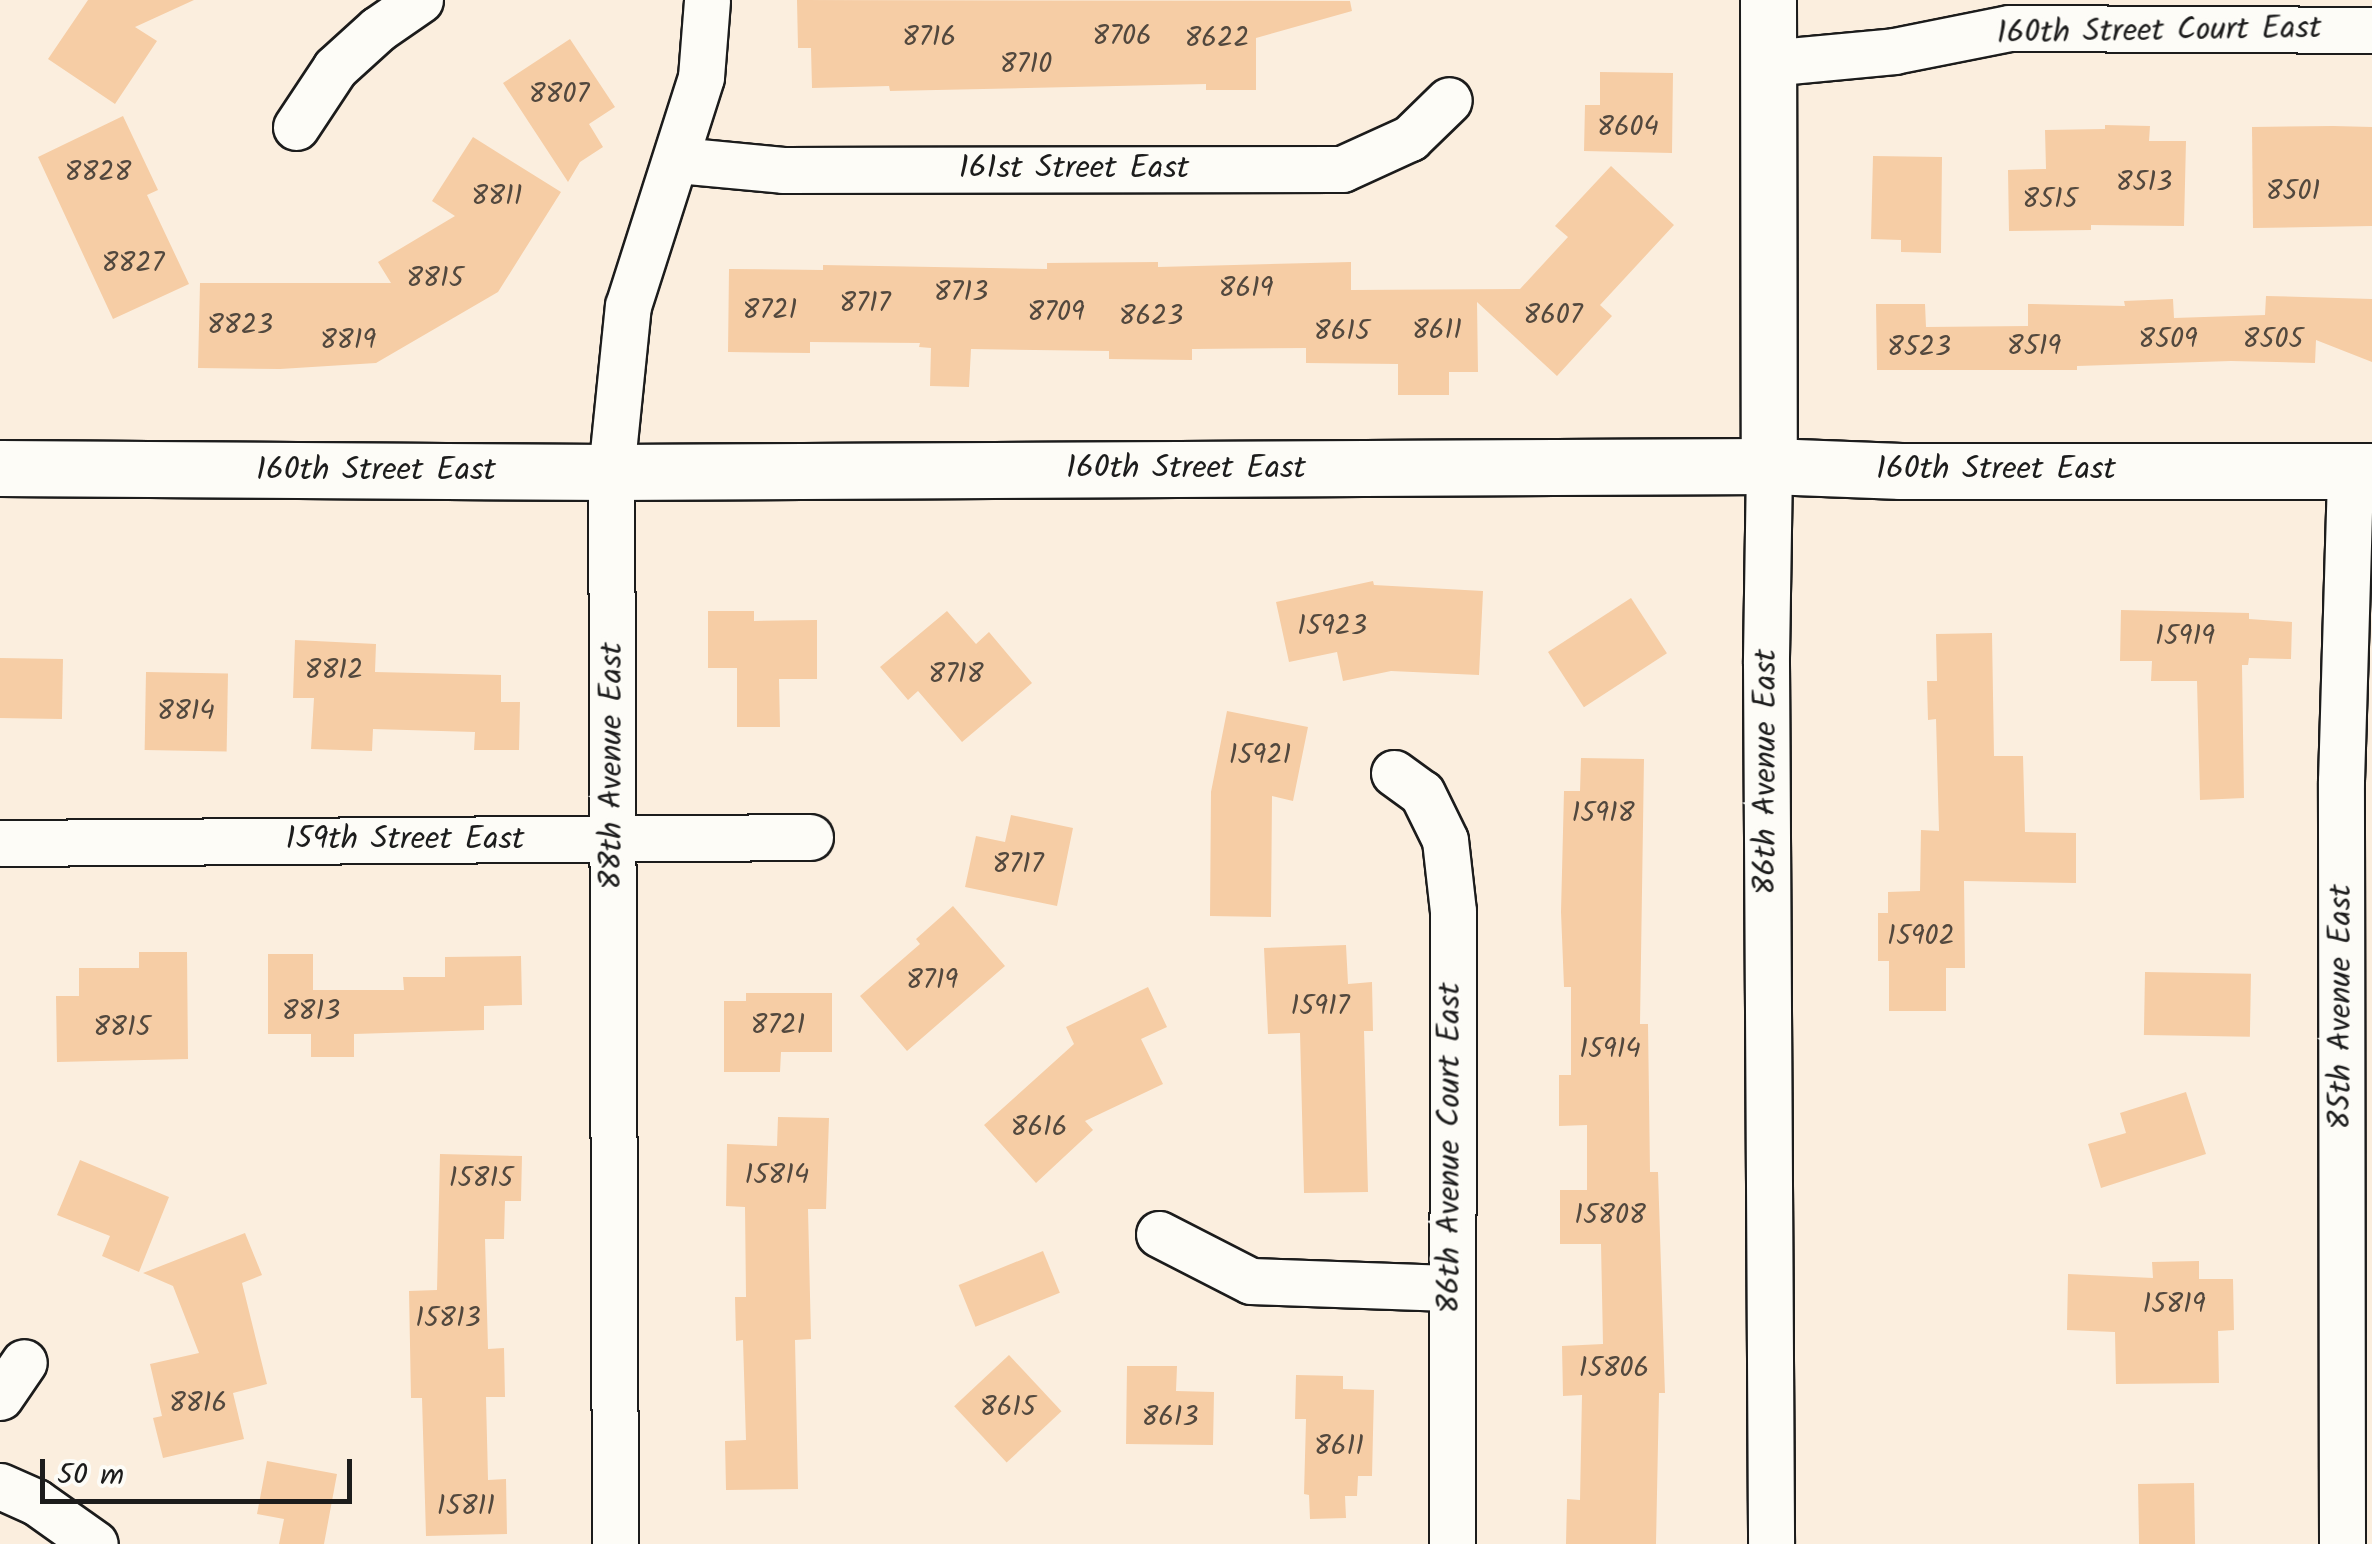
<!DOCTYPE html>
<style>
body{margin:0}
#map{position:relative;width:2372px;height:1544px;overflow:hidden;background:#fbeede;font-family:Kalam,sans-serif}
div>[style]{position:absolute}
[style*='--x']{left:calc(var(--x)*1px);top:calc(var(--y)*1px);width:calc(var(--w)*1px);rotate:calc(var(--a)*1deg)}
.building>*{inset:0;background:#f6cda5;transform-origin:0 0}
.roads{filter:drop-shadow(2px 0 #1c1c1c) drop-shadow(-2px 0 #1c1c1c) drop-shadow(0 2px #1c1c1c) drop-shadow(0 -2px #1c1c1c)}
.street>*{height:45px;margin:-22.5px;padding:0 22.5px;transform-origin:22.5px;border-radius:22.5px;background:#fdfcf7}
.secondary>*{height:55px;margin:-27.5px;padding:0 27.5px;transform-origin:27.5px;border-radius:27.5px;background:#fdfcf7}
span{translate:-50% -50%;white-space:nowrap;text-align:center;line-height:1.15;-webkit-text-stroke:8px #fdfcf7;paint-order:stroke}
.number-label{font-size:28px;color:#52483e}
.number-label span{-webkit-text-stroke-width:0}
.street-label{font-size:32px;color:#1c1c1c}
.scale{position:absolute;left:40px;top:1459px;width:312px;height:45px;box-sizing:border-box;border:5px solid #1c1c1c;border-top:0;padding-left:12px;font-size:30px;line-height:35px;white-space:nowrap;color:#1c1c1c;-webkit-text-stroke:8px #fdfcf7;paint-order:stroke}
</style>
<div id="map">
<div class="building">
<i style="clip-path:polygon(88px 0,194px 0,135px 27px,157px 41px,115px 104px,48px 59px)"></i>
<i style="clip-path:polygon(797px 0,1350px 1px,1352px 11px,1256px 38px,1256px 90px,1206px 90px,1206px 84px,890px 91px,889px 86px,812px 88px,811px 48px,798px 48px)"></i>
<i style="clip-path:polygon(570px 39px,615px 107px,589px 124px,603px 147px,580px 162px,568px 182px,503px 83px)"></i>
<i style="clip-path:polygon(1600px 72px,1673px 73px,1672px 153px,1584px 151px,1585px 105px,1600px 105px)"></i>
<i style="clip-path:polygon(123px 116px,158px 190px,147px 195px,189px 284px,113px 319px,38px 157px)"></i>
<i style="clip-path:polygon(2105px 125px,2150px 126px,2149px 141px,2186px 141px,2184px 226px,2091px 225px,2091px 230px,2009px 231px,2008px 170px,2046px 169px,2045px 130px,2105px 129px)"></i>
<i style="clip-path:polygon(2333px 126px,2372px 127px,2372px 226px,2253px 228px,2252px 127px)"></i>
<i style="clip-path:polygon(473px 137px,561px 192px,498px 292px,376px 363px,280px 369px,198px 368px,200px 283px,391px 283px,378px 262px,455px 216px,432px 201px)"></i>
<i style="clip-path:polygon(1873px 156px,1942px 157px,1941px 253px,1901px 252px,1901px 240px,1871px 239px)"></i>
<i style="clip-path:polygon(1611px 166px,1674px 225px,1600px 305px,1612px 316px,1557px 376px,1477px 302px,1478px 372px,1449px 372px,1449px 395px,1398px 395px,1398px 364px,1306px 363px,1306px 348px,1192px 349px,1192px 360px,1109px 359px,1109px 351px,971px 349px,969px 387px,930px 386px,931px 348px,919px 347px,920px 343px,810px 342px,810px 353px,728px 352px,729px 269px,823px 270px,823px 265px,1047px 269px,1047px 263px,1158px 262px,1158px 267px,1351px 262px,1351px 290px,1520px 289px,1568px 237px,1555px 226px)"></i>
<i style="clip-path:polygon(2266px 296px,2372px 299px,2372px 362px,2316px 340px,2315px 363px,2231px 361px,2077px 366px,2077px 370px,1877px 370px,1876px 304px,1925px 304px,1926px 327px,2028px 326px,2028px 304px,2125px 306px,2124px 301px,2173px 299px,2174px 318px,2265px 315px)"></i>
<i style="clip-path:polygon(1373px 581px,1374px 585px,1483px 591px,1479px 675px,1391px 671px,1343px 681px,1337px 652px,1289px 662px,1276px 602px)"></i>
<i style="left:1631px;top:598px;width:66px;height:99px;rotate:57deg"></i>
<i style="clip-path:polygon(2121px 610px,2249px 613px,2249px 619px,2292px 622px,2291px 659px,2249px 658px,2248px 665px,2242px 665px,2244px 798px,2200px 800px,2197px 681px,2151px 681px,2152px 661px,2120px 661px)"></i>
<i style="clip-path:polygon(708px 611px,754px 611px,754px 621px,817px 620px,817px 679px,779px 679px,780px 727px,737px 727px,737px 668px,708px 668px)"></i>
<i style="clip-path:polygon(947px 611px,976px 644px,989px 632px,1032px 683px,962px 742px,918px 691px,908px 700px,880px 667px)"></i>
<i style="clip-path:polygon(1992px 633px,1994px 756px,2023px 756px,2025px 832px,2076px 833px,2076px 883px,1964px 881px,1965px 968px,1946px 968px,1946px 1011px,1889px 1011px,1889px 961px,1878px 961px,1878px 913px,1888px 913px,1888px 892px,1920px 891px,1921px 830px,1939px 831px,1936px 719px,1928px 720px,1927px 681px,1937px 681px,1936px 634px)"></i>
<i style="clip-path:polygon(295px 640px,376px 644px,375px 672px,501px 675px,501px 702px,520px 702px,519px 750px,474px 750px,475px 732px,373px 729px,372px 751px,311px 749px,314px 698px,293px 698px)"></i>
<i style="left:0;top:658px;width:63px;height:60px;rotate:1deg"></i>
<i style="left:146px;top:672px;width:82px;height:78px;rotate:1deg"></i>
<i style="clip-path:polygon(1227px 711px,1308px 727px,1293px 801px,1272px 796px,1271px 917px,1210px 916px,1211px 792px)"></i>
<i style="clip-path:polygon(1581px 758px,1644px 759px,1640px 1024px,1648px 1024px,1650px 1172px,1658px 1172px,1665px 1393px,1659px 1393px,1656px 1544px,1566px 1544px,1567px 1499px,1580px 1500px,1582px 1395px,1563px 1396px,1562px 1346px,1603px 1344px,1601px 1244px,1560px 1244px,1560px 1190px,1587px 1190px,1587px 1125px,1559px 1126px,1559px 1075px,1571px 1075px,1571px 987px,1564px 987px,1561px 912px,1564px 791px,1580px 791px)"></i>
<i style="clip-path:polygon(1011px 815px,1073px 828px,1057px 906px,965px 887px,976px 836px,1005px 842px)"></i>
<i style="clip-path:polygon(953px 906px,1005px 966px,907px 1051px,860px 996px,920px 944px,916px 939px)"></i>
<i style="clip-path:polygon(1346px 945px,1348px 984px,1372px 982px,1373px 1031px,1364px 1031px,1368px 1192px,1304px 1193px,1300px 1033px,1268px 1034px,1264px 948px)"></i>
<i style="clip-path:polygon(139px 952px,187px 952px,188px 1059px,57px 1062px,56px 996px,79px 996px,79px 968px,139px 968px)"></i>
<i style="clip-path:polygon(268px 954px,313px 954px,313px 990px,404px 990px,403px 977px,445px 977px,445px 957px,521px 956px,522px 1005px,484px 1006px,484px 1030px,354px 1034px,354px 1057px,311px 1057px,311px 1034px,268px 1034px)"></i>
<i style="left:2145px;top:972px;width:106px;height:63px;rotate:1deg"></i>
<i style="clip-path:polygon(1148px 987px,1167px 1027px,1141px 1039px,1163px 1084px,1085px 1121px,1093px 1130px,1036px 1183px,984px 1125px,1074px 1044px,1066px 1027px)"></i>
<i style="clip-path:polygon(746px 993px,832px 993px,832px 1052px,781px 1052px,780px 1072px,724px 1072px,724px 1001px,746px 1001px)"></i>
<i style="clip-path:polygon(2186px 1092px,2206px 1154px,2101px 1188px,2088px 1144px,2126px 1133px,2120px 1113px)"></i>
<i style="clip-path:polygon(778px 1117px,829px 1118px,826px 1209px,808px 1209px,811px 1339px,795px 1340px,798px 1489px,726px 1490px,725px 1441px,746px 1440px,743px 1340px,736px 1341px,735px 1297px,746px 1297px,745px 1207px,726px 1206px,727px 1144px,777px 1146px)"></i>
<i style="clip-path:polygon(440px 1154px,522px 1156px,521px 1201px,505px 1201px,504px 1239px,485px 1239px,488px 1349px,504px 1348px,505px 1397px,486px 1397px,488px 1480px,506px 1479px,507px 1534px,426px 1536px,422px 1398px,411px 1398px,409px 1291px,437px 1290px)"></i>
<i style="clip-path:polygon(80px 1160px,169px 1197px,139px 1272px,102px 1256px,110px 1236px,57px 1215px)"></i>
<i style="clip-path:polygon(245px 1233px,262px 1275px,242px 1283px,267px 1384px,233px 1393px,244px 1439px,163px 1458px,153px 1418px,162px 1416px,150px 1364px,199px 1353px,173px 1286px,143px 1273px)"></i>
<i style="left:1043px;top:1251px;width:45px;height:91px;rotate:68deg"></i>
<i style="clip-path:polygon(2199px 1261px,2199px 1279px,2233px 1279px,2234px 1330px,2218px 1331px,2219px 1383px,2116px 1384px,2115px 1332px,2067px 1330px,2068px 1274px,2153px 1278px,2152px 1262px)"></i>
<i style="left:1009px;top:1355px;width:77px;height:75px;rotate:47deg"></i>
<i style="clip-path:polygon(1127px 1366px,1177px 1366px,1176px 1391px,1214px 1392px,1213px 1445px,1126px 1444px)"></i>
<i style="clip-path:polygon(1296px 1375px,1343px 1376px,1343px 1389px,1374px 1390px,1372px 1476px,1358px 1476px,1357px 1496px,1345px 1496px,1346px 1518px,1310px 1519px,1309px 1495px,1304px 1494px,1306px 1419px,1295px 1419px)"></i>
<i style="clip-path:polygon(267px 1461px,337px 1474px,324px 1544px,279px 1544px,284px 1519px,257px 1514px)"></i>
<i style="left:2194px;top:1483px;width:61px;height:56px;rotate:89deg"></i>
</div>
<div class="roads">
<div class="street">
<i style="--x:1768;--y:63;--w:127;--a:-5.4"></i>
<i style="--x:1894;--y:51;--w:117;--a:-11.3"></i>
<i style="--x:2009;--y:28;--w:363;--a:0.3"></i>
<i style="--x:296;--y:127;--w:71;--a:-56.5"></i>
<i style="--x:335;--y:68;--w:58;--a:-42.2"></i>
<i style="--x:378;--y:29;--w:51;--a:-34.6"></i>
<i style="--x:678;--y:160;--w:105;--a:5.4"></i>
<i style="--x:783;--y:170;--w:559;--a:-0.1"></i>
<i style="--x:1342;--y:169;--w:75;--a:-24.5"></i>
<i style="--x:1410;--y:138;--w:54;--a:-44.3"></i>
<i style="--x:1769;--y:466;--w:197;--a:90.9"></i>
<i style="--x:1766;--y:663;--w:881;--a:89.67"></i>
<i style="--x:1394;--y:773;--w:34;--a:36"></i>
<i style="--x:1422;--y:793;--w:52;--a:63.9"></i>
<i style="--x:1445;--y:840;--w:71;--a:83.6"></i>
<i style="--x:1453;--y:911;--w:633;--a:90.09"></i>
<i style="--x:0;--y:843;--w:810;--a:-0.42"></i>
<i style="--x:1159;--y:1234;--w:103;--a:27.1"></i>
<i style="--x:1251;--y:1281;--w:198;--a:2"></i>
<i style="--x:0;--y:1397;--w:42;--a:-55.6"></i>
<i style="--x:0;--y:1486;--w:39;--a:24"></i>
<i style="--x:36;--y:1502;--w:72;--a:35.4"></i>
<i style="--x:615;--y:1544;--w:1072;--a:-90.21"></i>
<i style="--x:611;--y:472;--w:167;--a:-84.2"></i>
<i style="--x:628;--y:306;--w:240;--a:-72.3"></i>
<i style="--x:701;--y:77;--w:77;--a:-85.5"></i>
<i style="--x:2342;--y:1544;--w:763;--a:-90.08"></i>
<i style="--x:2341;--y:781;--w:310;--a:-88.3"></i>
</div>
<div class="secondary">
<i style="--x:1768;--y:0;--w:466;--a:89.9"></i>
<i style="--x:0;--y:468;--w:611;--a:0.38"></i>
<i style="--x:611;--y:472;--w:1158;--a:-0.3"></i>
<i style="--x:1769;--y:466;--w:132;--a:2.2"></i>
<i style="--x:1901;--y:471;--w:471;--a:0"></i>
</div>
</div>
<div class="number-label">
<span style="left:1122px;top:37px">8706</span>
<span style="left:929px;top:38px">8716</span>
<span style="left:1217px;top:39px">8622</span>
<span style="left:1026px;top:65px">8710</span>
<span style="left:559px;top:95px">8807</span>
<span style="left:1628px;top:128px">8604</span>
<span style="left:98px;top:173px">8828</span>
<span style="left:2144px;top:183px">8513</span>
<span style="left:2293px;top:192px">8501</span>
<span style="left:497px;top:197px">8811</span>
<span style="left:2050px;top:200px">8515</span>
<span style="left:133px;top:264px">8827</span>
<span style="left:435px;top:279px">8815</span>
<span style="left:1246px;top:289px">8619</span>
<span style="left:961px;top:293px">8713</span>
<span style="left:865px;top:304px">8717</span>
<span style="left:770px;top:311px">8721</span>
<span style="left:1056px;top:313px">8709</span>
<span style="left:1553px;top:316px">8607</span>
<span style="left:1151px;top:317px">8623</span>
<span style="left:240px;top:326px">8823</span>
<span style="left:1437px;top:331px">8611</span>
<span style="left:1342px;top:332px">8615</span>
<span style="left:2168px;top:340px">8509</span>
<span style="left:2273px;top:340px">8505</span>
<span style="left:348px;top:341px">8819</span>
<span style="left:2034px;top:347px">8519</span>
<span style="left:1919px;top:348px">8523</span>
<span style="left:1332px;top:627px">15923</span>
<span style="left:2185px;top:637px">15919</span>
<span style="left:334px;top:671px">8812</span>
<span style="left:956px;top:675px">8718</span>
<span style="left:186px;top:712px">8814</span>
<span style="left:1260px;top:756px">15921</span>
<span style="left:1603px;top:814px">15918</span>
<span style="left:1018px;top:865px">8717</span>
<span style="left:1921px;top:937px">15902</span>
<span style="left:932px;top:981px">8719</span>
<span style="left:1320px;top:1007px">15917</span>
<span style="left:311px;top:1012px">8813</span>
<span style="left:778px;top:1026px">8721</span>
<span style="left:122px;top:1028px">8815</span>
<span style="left:1610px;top:1050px">15914</span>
<span style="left:1039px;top:1128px">8616</span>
<span style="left:777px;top:1176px">15814</span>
<span style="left:481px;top:1179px">15815</span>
<span style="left:1610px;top:1216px">15808</span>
<span style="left:2174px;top:1305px">15819</span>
<span style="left:448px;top:1319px">15813</span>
<span style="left:1614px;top:1369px">15806</span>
<span style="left:198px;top:1404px">8816</span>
<span style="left:1008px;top:1408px">8615</span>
<span style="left:1170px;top:1418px">8613</span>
<span style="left:1339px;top:1447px">8611</span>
<span style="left:466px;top:1507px">15811</span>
</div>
<div class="street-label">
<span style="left:2159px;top:32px;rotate:-1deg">160th Street Court East</span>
<span style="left:1074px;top:169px">161st Street East</span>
<span style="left:1186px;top:469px">160th Street East</span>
<span style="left:1996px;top:470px">160th Street East</span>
<span style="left:376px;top:471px">160th Street East</span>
<span style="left:613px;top:766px;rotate:-90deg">88th Avenue East</span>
<span style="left:1767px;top:772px;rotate:-90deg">86th Avenue East</span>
<span style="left:405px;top:840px">159th Street East</span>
<span style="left:2342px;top:1007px;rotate:-90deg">85th Avenue East</span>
<span style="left:1451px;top:1148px;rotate:-90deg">86th Avenue Court East</span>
</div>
<div class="scale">50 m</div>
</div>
